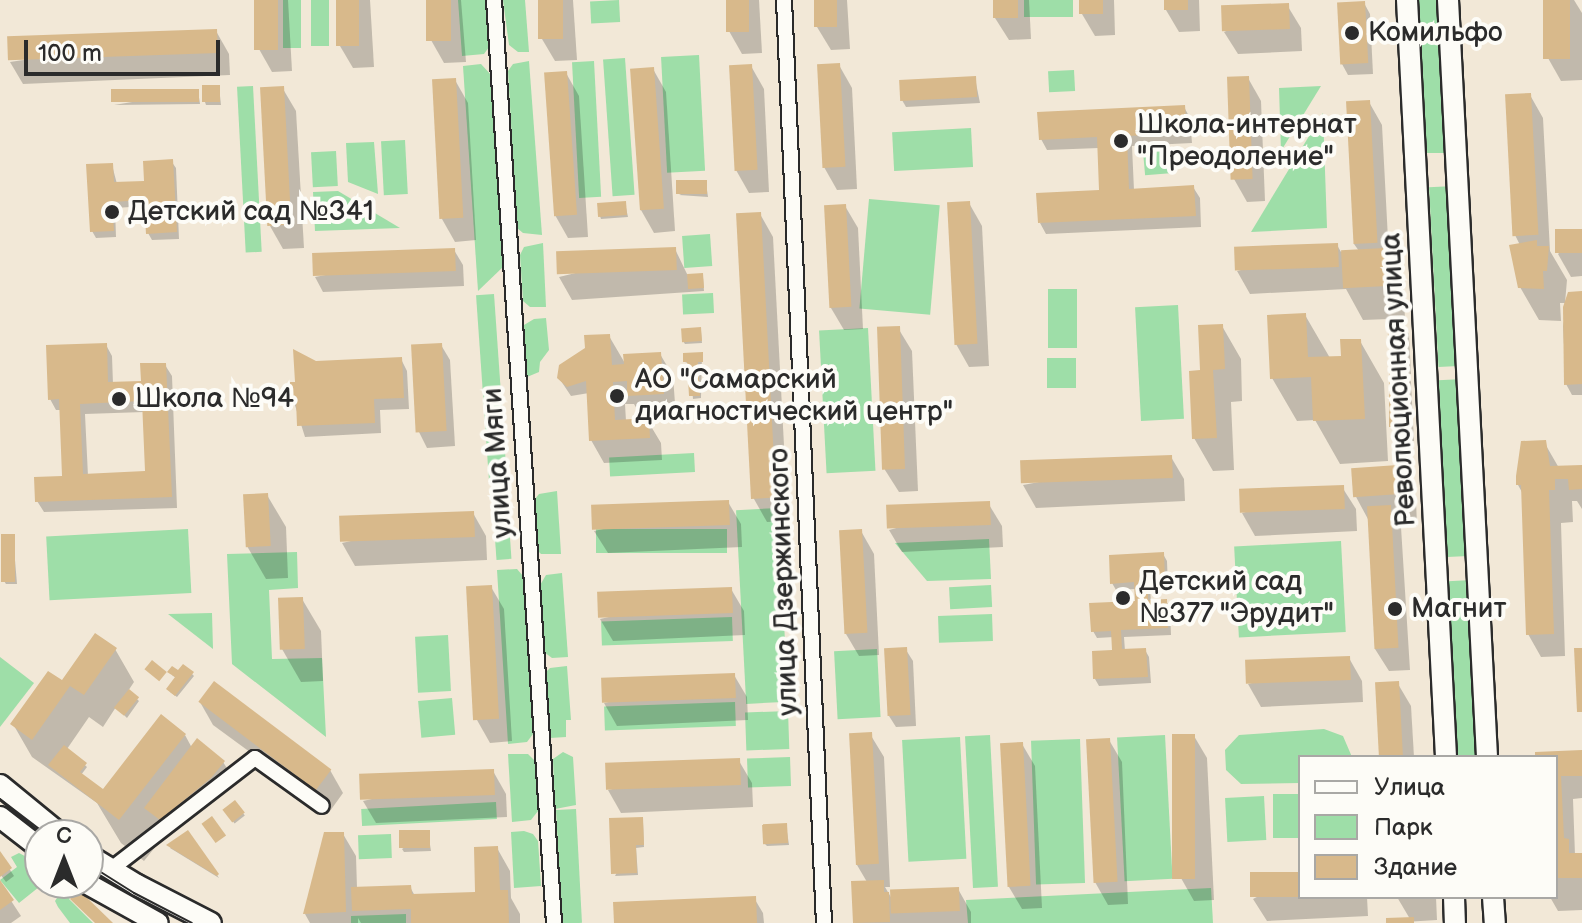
<!DOCTYPE html>
<meta charset="utf-8">
<style>
body{margin:0}
#map{position:relative;width:1582px;height:923px;overflow:hidden;background:#f2e8d7;font-family:"Balsamiq Sans",sans-serif}
div>[style]{position:absolute}
[style*='--x']{left:calc(var(--x)*1px);top:calc(var(--y)*1px);width:calc(var(--w)*1px);rotate:calc(var(--a)*1deg)}
.green>*{inset:0;background:#9edea8;transform-origin:0 0}
.shadow>*{inset:0;background:#0003;transform-origin:0 0}
.building>*{inset:0;background:#d8b98b;transform-origin:0 0}
.roads{filter:drop-shadow(2px 0 #2b2b2b) drop-shadow(-2px 0 #2b2b2b) drop-shadow(0 2px #2b2b2b) drop-shadow(0 -2px #2b2b2b)}
.street>*{height:14px;margin:-7px;padding:0 7px;transform-origin:7px;border-radius:7px;background:#fdfcf7}
.secondary>*{height:20px;margin:-10px;padding:0 10px;transform-origin:10px;border-radius:10px;background:#fdfcf7}
.tram>*{height:2px;margin:-1px;padding:0 1px;transform-origin:1px;border-radius:1px;background:#2b2b2b}
.dots>*{width:22px;height:22px;translate:-50% -50%;box-sizing:border-box;border:4px solid #fdfcf7;border-radius:50%}
span{translate:-50% -50%;white-space:nowrap;text-align:center;line-height:1.15;-webkit-text-stroke:8px #fdfcf7;paint-order:stroke}
.poi-label{font-size:28px;color:#2b2b2b}
.left{translate:0 -50%;text-align:left}
.street-label{font-size:28px;color:#2b2b2b}
.legend{position:absolute;left:1298px;top:755px;width:260px;height:144px;box-sizing:border-box;background:#fdfcf7;border:2px solid #a9a8a5;margin:0;padding:10px 14px;list-style:none;font-size:24px;color:#2b2b2b}
.legend li{display:flex;align-items:center;gap:16px;height:40px}
.legend b{width:40px;border:2px solid #a9a8a5}
.north{position:absolute;left:24px;top:819px;width:80px;height:80px;box-sizing:border-box;background:#fdfcf7;border:2px solid #a9a8a5;border-radius:50%;rotate:0deg;font-size:22px;font-weight:700;line-height:32px;text-align:center;color:#2b2b2b}
.north::after{content:'';display:block;margin:auto;width:28px;height:36px;background:#2b2b2b;clip-path:polygon(50% 0,100% 100%,50% 72%,0 100%)}
.scale{position:absolute;left:24px;top:40px;width:196px;height:36px;box-sizing:border-box;border:4px solid #2b2b2b;border-top:0;padding-left:10px;font-size:24px;line-height:28px;white-space:nowrap;color:#2b2b2b;-webkit-text-stroke:6px #fdfcf7;paint-order:stroke}
</style>
<div id="map">
<div class="green">
<i style="left:283px;top:0;width:18px;height:48px"></i>
<i style="left:311px;top:0;width:18px;height:46px"></i>
<i style="clip-path:polygon(458px 0,486px 0,489px 47px,484px 54px,462px 56px)"></i>
<i style="clip-path:polygon(503px 0,525px 0,529px 52px,518px 52px,509px 45px)"></i>
<i style="left:619px;top:0;width:22px;height:29px;rotate:87deg"></i>
<i style="left:1024px;top:0;width:49px;height:17px"></i>
<i style="left:1418px;top:0;width:27px;height:153px"></i>
<i style="left:699px;top:55px;width:116px;height:38px;rotate:87deg"></i>
<i style="left:625px;top:58px;width:137px;height:22px;rotate:86deg"></i>
<i style="clip-path:polygon(529px 61px,542px 235px,523px 233px,517px 228px,508px 71px,513px 64px)"></i>
<i style="left:594px;top:61px;width:136px;height:22px;rotate:87deg"></i>
<i style="clip-path:polygon(481px 64px,492px 76px,504px 266px,478px 291px,463px 66px)"></i>
<i style="left:1074px;top:70px;width:21px;height:26px;rotate:87deg"></i>
<i style="left:253px;top:86px;width:166px;height:16px;rotate:87deg"></i>
<i style="clip-path:polygon(1321px 86px,1281px 151px,1279px 88px)"></i>
<i style="clip-path:polygon(1323px 113px,1327px 228px,1251px 232px)"></i>
<i style="left:971px;top:128px;width:39px;height:79px;rotate:87deg"></i>
<i style="left:405px;top:140px;width:54px;height:24px;rotate:87deg"></i>
<i style="clip-path:polygon(374px 142px,378px 194px,348px 182px,346px 143px)"></i>
<i style="left:1171px;top:150px;width:23px;height:28px;rotate:85deg"></i>
<i style="left:336px;top:151px;width:35px;height:25px;rotate:87deg"></i>
<i style="left:1454px;top:186px;width:180px;height:25px;rotate:87deg"></i>
<i style="clip-path:polygon(338px 191px,400px 228px,315px 231px,313px 192px)"></i>
<i style="left:869px;top:199px;width:71px;height:110px;rotate:5deg"></i>
<i style="left:710px;top:234px;width:32px;height:28px;rotate:86deg"></i>
<i style="clip-path:polygon(543px 243px,546px 307px,530px 307px,523px 301px,520px 255px,524px 247px)"></i>
<i style="left:1048px;top:289px;width:29px;height:59px"></i>
<i style="left:713px;top:293px;width:20px;height:31px;rotate:87deg"></i>
<i style="left:494px;top:294px;width:188px;height:18px;rotate:86deg"></i>
<i style="left:1178px;top:305px;width:114px;height:43px;rotate:87deg"></i>
<i style="clip-path:polygon(546px 318px,549px 350px,540px 362px,539px 372px,527px 377px,524px 325px,534px 319px)"></i>
<i style="left:868px;top:328px;width:143px;height:49px;rotate:87deg"></i>
<i style="left:1047px;top:358px;width:29px;height:30px"></i>
<i style="left:1464px;top:379px;width:177px;height:26px;rotate:87deg"></i>
<i style="left:694px;top:453px;width:19px;height:85px;rotate:87deg"></i>
<i style="clip-path:polygon(557px 491px,561px 554px,541px 554px,538px 551px,535px 499px,539px 494px)"></i>
<i style="left:507px;top:495px;width:64px;height:15px;rotate:86deg"></i>
<i style="left:778px;top:508px;width:194px;height:42px;rotate:87deg"></i>
<i style="left:188px;top:529px;width:64px;height:142px;rotate:87deg"></i>
<i style="left:727px;top:529px;width:24px;height:131px;rotate:90deg"></i>
<i style="clip-path:polygon(989px 539px,991px 579px,927px 581px,895px 543px)"></i>
<i style="left:1341px;top:541px;width:91px;height:107px;rotate:87deg"></i>
<i style="clip-path:polygon(297px 552px,298px 588px,269px 590px,272px 659px,322px 658px,326px 737px,232px 664px,227px 554px)"></i>
<i style="clip-path:polygon(517px 569px,523px 576px,533px 734px,527px 742px,508px 744px,497px 570px)"></i>
<i style="clip-path:polygon(562px 573px,568px 657px,552px 658px,544px 652px,539px 587px,546px 575px)"></i>
<i style="left:1472px;top:580px;width:177px;height:24px;rotate:87deg"></i>
<i style="left:991px;top:585px;width:22px;height:42px;rotate:87deg"></i>
<i style="clip-path:polygon(212px 613px,213px 649px,168px 614px)"></i>
<i style="left:992px;top:614px;width:27px;height:54px;rotate:88deg"></i>
<i style="left:732px;top:617px;width:24px;height:131px;rotate:88deg"></i>
<i style="left:448px;top:635px;width:56px;height:33px;rotate:87deg"></i>
<i style="left:877px;top:649px;width:68px;height:43px;rotate:87deg"></i>
<i style="clip-path:polygon(0 657px,34px 683px,0 727px)"></i>
<i style="clip-path:polygon(567px 666px,571px 720px,566px 720px,566px 737px,550px 738px,546px 672px,550px 668px)"></i>
<i style="left:452px;top:698px;width:37px;height:34px;rotate:85deg"></i>
<i style="left:735px;top:702px;width:24px;height:131px;rotate:88deg"></i>
<i style="left:788px;top:711px;width:38px;height:43px;rotate:88deg"></i>
<i style="clip-path:polygon(1324px 729px,1343px 736px,1352px 757px,1300px 757px,1300px 783px,1241px 784px,1226px 770px,1225px 750px,1239px 735px)"></i>
<i style="left:990px;top:735px;width:152px;height:25px;rotate:87deg"></i>
<i style="left:1165px;top:735px;width:144px;height:48px;rotate:87deg"></i>
<i style="left:960px;top:737px;width:122px;height:58px;rotate:87deg"></i>
<i style="left:1080px;top:739px;width:144px;height:49px;rotate:88deg"></i>
<i style="clip-path:polygon(563px 752px,573px 757px,576px 805px,555px 809px,553px 759px)"></i>
<i style="clip-path:polygon(508px 754px,528px 754px,535px 761px,538px 811px,531px 820px,512px 822px)"></i>
<i style="left:790px;top:757px;width:29px;height:43px;rotate:88deg"></i>
<i style="left:1300px;top:794px;width:44px;height:27px;rotate:90deg"></i>
<i style="left:1264px;top:796px;width:44px;height:39px;rotate:87deg"></i>
<i style="left:496px;top:802px;width:17px;height:135px;rotate:87deg"></i>
<i style="left:576px;top:809px;width:114px;height:20px;rotate:87deg"></i>
<i style="clip-path:polygon(524px 831px,533px 834px,538px 841px,541px 886px,514px 888px,511px 832px)"></i>
<i style="left:391px;top:834px;width:24px;height:33px;rotate:88deg"></i>
<i style="clip-path:polygon(19px 853px,40px 864px,40px 883px,44px 883px,19px 903px,0 880px,17px 867px,11px 857px)"></i>
<i style="clip-path:polygon(73px 883px,78px 889px,69px 899px,93px 923px,70px 923px,58px 907px,55px 901px,59px 895px)"></i>
<i style="clip-path:polygon(1211px 888px,1213px 923px,968px 923px,966px 900px)"></i>
<i style="clip-path:polygon(406px 914px,406px 923px,351px 923px,351px 916px)"></i>
</div>
<div class="shadow">
<i style="clip-path:polygon(256px 0,288px 0,292px 71px,272px 72px,259px 49px)"></i>
<i style="clip-path:polygon(338px 0,370px 0,374px 67px,353px 68px,340px 46px)"></i>
<i style="clip-path:polygon(428px 0,461px 0,466px 62px,444px 63px,431px 40px)"></i>
<i style="clip-path:polygon(540px 0,573px 0,577px 60px,555px 61px,542px 39px)"></i>
<i style="clip-path:polygon(728px 0,759px 0,762px 53px,742px 54px,729px 31px)"></i>
<i style="clip-path:polygon(816px 0,847px 0,850px 49px,831px 50px,817px 27px)"></i>
<i style="clip-path:polygon(995px 0,1029px 0,1031px 39px,1009px 40px,995px 18px)"></i>
<i style="clip-path:polygon(1081px 0,1114px 0,1115px 35px,1095px 36px,1082px 14px)"></i>
<i style="clip-path:polygon(1166px 0,1199px 0,1200px 31px,1179px 32px,1166px 10px)"></i>
<i style="clip-path:polygon(1545px 0,1574px 0,1582px 13px,1582px 80px,1561px 81px,1548px 58px)"></i>
<i style="clip-path:polygon(1364px 3px,1370px 14px,1373px 74px,1348px 75px,1342px 64px)"></i>
<i style="clip-path:polygon(1287px 5px,1301px 28px,1302px 51px,1238px 54px,1224px 32px)"></i>
<i style="clip-path:polygon(216px 31px,229px 54px,230px 75px,23px 84px,10px 62px)"></i>
<i style="clip-path:polygon(839px 65px,852px 88px,857px 189px,837px 190px,824px 167px)"></i>
<i style="clip-path:polygon(751px 66px,764px 89px,769px 192px,749px 193px,736px 170px)"></i>
<i style="clip-path:polygon(653px 69px,666px 92px,675px 231px,654px 233px,641px 210px)"></i>
<i style="clip-path:polygon(566px 73px,579px 96px,588px 237px,568px 238px,555px 215px)"></i>
<i style="clip-path:polygon(975px 78px,980px 103px,906px 107px,902px 100px)"></i>
<i style="clip-path:polygon(1248px 78px,1261px 101px,1265px 201px,1247px 202px,1234px 179px)"></i>
<i style="clip-path:polygon(455px 80px,468px 103px,476px 240px,455px 242px,442px 219px)"></i>
<i style="clip-path:polygon(219px 87px,221px 105px,206px 105px,205px 102px)"></i>
<i style="clip-path:polygon(283px 89px,296px 111px,304px 248px,283px 249px,270px 226px)"></i>
<i style="clip-path:polygon(198px 91px,200px 104px,114px 105px)"></i>
<i style="clip-path:polygon(1530px 95px,1543px 118px,1550px 251px,1567px 280px,1565px 303px,1560px 303px,1561px 321px,1539px 320px,1520px 287px,1520px 245px,1515px 235px)"></i>
<i style="clip-path:polygon(1369px 102px,1382px 125px,1389px 258px,1403px 283px,1405px 318px,1400px 319px,1409px 334px,1411px 374px,1407px 375px,1411px 382px,1414px 441px,1403px 441px,1394px 426px,1395px 367px,1391px 360px,1389px 319px,1363px 320px,1346px 289px,1250px 294px,1237px 271px,1337px 245px,1341px 252px,1359px 251px,1354px 244px)"></i>
<i style="clip-path:polygon(1184px 107px,1190px 118px,1192px 143px,1132px 146px,1134px 190px,1193px 187px,1200px 198px,1201px 227px,1046px 234px,1040px 223px,1102px 192px,1099px 148px,1047px 150px,1041px 139px)"></i>
<i style="clip-path:polygon(171px 161px,176px 168px,179px 239px,152px 240px,148px 233px,146px 206px,115px 208px,116px 237px,96px 238px,92px 231px,112px 165px,117px 184px,146px 183px)"></i>
<i style="clip-path:polygon(706px 183px,708px 197px,679px 195px)"></i>
<i style="clip-path:polygon(625px 203px,628px 217px,601px 219px,600px 216px)"></i>
<i style="clip-path:polygon(969px 203px,982px 226px,989px 366px,969px 367px,956px 344px)"></i>
<i style="clip-path:polygon(845px 206px,858px 228px,863px 329px,844px 330px,831px 308px)"></i>
<i style="clip-path:polygon(760px 214px,773px 237px,788px 521px,767px 522px,754px 499px)"></i>
<i style="clip-path:polygon(1582px 231px,1582px 276px,1571px 277px,1558px 254px)"></i>
<i style="clip-path:polygon(675px 249px,688px 276px,703px 278px,704px 291px,572px 300px,559px 277px)"></i>
<i style="clip-path:polygon(454px 250px,463px 265px,464px 286px,323px 292px,315px 277px)"></i>
<i style="clip-path:polygon(1582px 293px,1582px 395px,1572px 395px,1566px 384px,1563px 326px,1570px 294px)"></i>
<i style="clip-path:polygon(1305px 315px,1330px 358px,1343px 358px,1360px 341px,1384px 383px,1388px 461px,1340px 464px,1315px 420px,1297px 421px,1272px 378px)"></i>
<i style="clip-path:polygon(1222px 326px,1241px 359px,1242px 401px,1231px 402px,1234px 470px,1213px 471px,1194px 438px,1202px 372px)"></i>
<i style="clip-path:polygon(898px 328px,912px 351px,918px 491px,899px 492px,885px 470px)"></i>
<i style="clip-path:polygon(701px 332px,702px 343px,685px 344px,683px 341px)"></i>
<i style="clip-path:polygon(evenodd,609px 336px,626px 365px,660px 354px,673px 376px,676px 417px,646px 418px,661px 443px,662px 460px,604px 463px,591px 440px,589px 393px,571px 396px,559px 378px,609px 336px,625px 404px,634px 404px,644px 421px,626px 421px,625px 404px)"></i>
<i style="clip-path:polygon(evenodd,106px 345px,112px 356px,113px 384px,143px 383px,165px 365px,172px 376px,177px 508px,44px 512px,37px 501px,64px 478px,62px 410px,56px 410px,50px 399px,106px 345px,144px 412px,147px 473px,88px 476px,85px 414px,144px 412px)"></i>
<i style="clip-path:polygon(441px 345px,450px 360px,455px 446px,427px 448px,419px 432px)"></i>
<i style="clip-path:polygon(702px 354px,701px 398px,693px 399px,690px 364px,685px 362px)"></i>
<i style="clip-path:polygon(401px 359px,407px 371px,409px 409px,380px 410px,381px 433px,305px 437px,293px 399px,297px 383px,316px 363px)"></i>
<i style="clip-path:polygon(1544px 442px,1559px 468px,1582px 467px,1582px 509px,1577px 501px,1572px 501px,1573px 522px,1561px 523px,1565px 656px,1541px 657px,1528px 634px,1523px 494px,1518px 485px)"></i>
<i style="clip-path:polygon(1171px 457px,1184px 479px,1185px 501px,1036px 508px,1023px 485px)"></i>
<i style="clip-path:polygon(1397px 467px,1416px 500px,1417px 526px,1401px 527px,1410px 670px,1389px 671px,1375px 649px,1369px 521px,1355px 495px)"></i>
<i style="clip-path:polygon(1342px 487px,1356px 509px,1357px 531px,1255px 536px,1242px 513px)"></i>
<i style="clip-path:polygon(267px 495px,286px 527px,288px 578px,266px 579px,247px 546px)"></i>
<i style="clip-path:polygon(728px 502px,741px 524px,742px 547px,608px 553px,594px 531px)"></i>
<i style="clip-path:polygon(988px 503px,1002px 526px,1003px 547px,902px 552px,889px 530px)"></i>
<i style="clip-path:polygon(473px 513px,486px 536px,487px 560px,355px 566px,342px 543px)"></i>
<i style="clip-path:polygon(861px 531px,874px 554px,879px 655px,859px 656px,846px 634px)"></i>
<i style="clip-path:polygon(13px 536px,17px 584px,6px 584px,4px 581px)"></i>
<i style="clip-path:polygon(1163px 554px,1167px 561px,1168px 587px,1150px 588px,1151px 602px,1166px 601px,1170px 608px,1171px 635px,1124px 637px,1125px 651px,1145px 650px,1149px 657px,1151px 683px,1099px 686px,1095px 679px,1114px 652px,1114px 637px,1097px 638px,1093px 631px,1137px 603px,1136px 589px,1116px 590px,1112px 583px)"></i>
<i style="clip-path:polygon(491px 587px,504px 609px,512px 741px,490px 743px,477px 720px)"></i>
<i style="clip-path:polygon(731px 589px,744px 611px,745px 635px,613px 641px,600px 619px)"></i>
<i style="clip-path:polygon(302px 599px,321px 631px,323px 681px,301px 682px,282px 649px)"></i>
<i style="clip-path:polygon(115px 649px,134px 682px,128px 691px,139px 701px,127px 718px,116px 707px,103px 727px,89px 717px,67px 749px,87px 767px,81px 775px,103px 792px,185px 735px,192px 748px,223px 762px,230px 773px,172px 826px,144px 861px,121px 843px,97px 803px,32px 757px,13px 724px,62px 683px)"></i>
<i style="clip-path:polygon(906px 650px,913px 661px,916px 726px,896px 727px,889px 716px)"></i>
<i style="clip-path:polygon(1349px 658px,1362px 681px,1363px 702px,1261px 707px,1248px 684px)"></i>
<i style="clip-path:polygon(192px 674px,194px 676px,177px 697px,170px 692px,176px 678px,172px 675px)"></i>
<i style="clip-path:polygon(734px 675px,747px 697px,748px 720px,617px 726px,604px 703px)"></i>
<i style="clip-path:polygon(1398px 684px,1411px 706px,1414px 757px,1381px 757px)"></i>
<i style="clip-path:polygon(200px 702px,330px 770px,343px 793px,330px 811px,213px 725px)"></i>
<i style="clip-path:polygon(870px 734px,884px 757px,890px 887px,885px 887px,892px 899px,958px 889px,971px 912px,971px 923px,855px 923px,853px 883px,867px 882px,857px 865px)"></i>
<i style="clip-path:polygon(1194px 736px,1207px 758px,1214px 900px,1194px 901px,1181px 878px)"></i>
<i style="clip-path:polygon(1109px 740px,1122px 762px,1128px 904px,1108px 905px,1095px 882px)"></i>
<i style="clip-path:polygon(1022px 744px,1035px 766px,1042px 908px,1022px 909px,1009px 887px)"></i>
<i style="clip-path:polygon(1582px 752px,1582px 798px,1573px 799px,1575px 855px,1582px 855px,1582px 910px,1558px 911px,1550px 897px,1556px 897px,1556px 757px,1537px 757px)"></i>
<i style="clip-path:polygon(739px 761px,752px 783px,753px 807px,621px 813px,608px 790px)"></i>
<i style="clip-path:polygon(493px 771px,506px 794px,507px 817px,376px 823px,363px 801px)"></i>
<i style="left:235px;top:803px;width:16px;height:13px;rotate:52deg"></i>
<i style="clip-path:polygon(643px 822px,644px 847px,636px 848px,638px 875px,615px 876px)"></i>
<i style="clip-path:polygon(786px 825px,789px 845px,767px 846px,765px 844px)"></i>
<i style="clip-path:polygon(428px 832px,431px 851px,404px 852px,402px 849px)"></i>
<i style="clip-path:polygon(187px 833px,219px 878px,170px 848px)"></i>
<i style="clip-path:polygon(343px 834px,356px 856px,357px 888px,410px 887px,415px 896px,477px 894px,497px 848px,510px 871px,511px 898px,520px 914px,520px 923px,361px 923px,358px 918px,358px 923px,310px 923px,305px 914px)"></i>
<i style="clip-path:polygon(0 854px,14px 876px,6px 882px,0 874px)"></i>
<i style="clip-path:polygon(1300px 874px,1300px 897px,1367px 897px,1368px 916px,1267px 921px,1253px 899px)"></i>
<i style="clip-path:polygon(0 884px,21px 916px,11px 923px,0 923px)"></i>
<i style="clip-path:polygon(1397px 897px,1436px 897px,1437px 920px,1388px 923px,1410px 919px)"></i>
<i style="clip-path:polygon(754px 898px,763px 913px,764px 923px,616px 923px)"></i>
</div>
<div class="building">
<i style="left:254px;top:0;width:24px;height:50px"></i>
<i style="left:336px;top:0;width:23px;height:46px"></i>
<i style="left:426px;top:0;width:25px;height:41px"></i>
<i style="left:538px;top:0;width:25px;height:39px"></i>
<i style="left:726px;top:0;width:23px;height:32px"></i>
<i style="left:814px;top:0;width:23px;height:27px"></i>
<i style="left:993px;top:0;width:25px;height:18px"></i>
<i style="left:1079px;top:0;width:24px;height:14px"></i>
<i style="left:1164px;top:0;width:24px;height:10px"></i>
<i style="left:1543px;top:0;width:27px;height:59px"></i>
<i style="left:1365px;top:1px;width:62px;height:28px;rotate:87deg"></i>
<i style="left:1289px;top:3px;width:26px;height:68px;rotate:88deg"></i>
<i style="left:217px;top:29px;width:24px;height:210px;rotate:88deg"></i>
<i style="left:840px;top:63px;width:104px;height:23px;rotate:87deg"></i>
<i style="left:752px;top:64px;width:106px;height:23px;rotate:87deg"></i>
<i style="left:654px;top:67px;width:142px;height:24px;rotate:86deg"></i>
<i style="left:567px;top:71px;width:144px;height:23px;rotate:86deg"></i>
<i style="left:976px;top:76px;width:21px;height:77px;rotate:87deg"></i>
<i style="left:1249px;top:76px;width:103px;height:22px;rotate:88deg"></i>
<i style="left:456px;top:78px;width:140px;height:24px;rotate:87deg"></i>
<i style="left:220px;top:85px;width:17px;height:18px;rotate:90deg"></i>
<i style="left:284px;top:86px;width:139px;height:24px;rotate:87deg"></i>
<i style="left:199px;top:89px;width:13px;height:88px;rotate:90deg"></i>
<i style="left:1531px;top:93px;width:142px;height:26px;rotate:87deg"></i>
<i style="left:1370px;top:100px;width:143px;height:24px;rotate:87deg"></i>
<i style="clip-path:polygon(1185px 105px,1187px 133px,1127px 136px,1129px 189px,1194px 185px,1196px 216px,1038px 223px,1036px 193px,1099px 190px,1097px 137px,1039px 140px,1037px 112px)"></i>
<i style="clip-path:polygon(173px 159px,177px 232px,146px 234px,144px 200px,112px 202px,114px 231px,90px 232px,86px 164px,113px 163px,114px 182px,144px 181px,143px 161px)"></i>
<i style="left:707px;top:180px;width:14px;height:31px;rotate:90deg"></i>
<i style="left:626px;top:201px;width:14px;height:29px;rotate:86deg"></i>
<i style="left:970px;top:201px;width:143px;height:23px;rotate:87deg"></i>
<i style="left:846px;top:204px;width:103px;height:22px;rotate:87deg"></i>
<i style="left:761px;top:212px;width:286px;height:25px;rotate:87deg"></i>
<i style="left:1582px;top:229px;width:24px;height:27px;rotate:90deg"></i>
<i style="clip-path:polygon(1537px 240px,1537px 246px,1549px 246px,1547px 271px,1543px 271px,1544px 289px,1518px 288px,1509px 245px)"></i>
<i style="left:1338px;top:243px;width:24px;height:104px;rotate:88deg"></i>
<i style="left:676px;top:247px;width:23px;height:120px;rotate:88deg"></i>
<i style="left:455px;top:248px;width:23px;height:143px;rotate:88deg"></i>
<i style="left:1385px;top:248px;width:38px;height:44px;rotate:87deg"></i>
<i style="left:703px;top:273px;width:15px;height:16px;rotate:86deg"></i>
<i style="clip-path:polygon(1582px 291px,1582px 384px,1564px 385px,1563px 307px,1568px 292px)"></i>
<i style="clip-path:polygon(1306px 313px,1308px 357px,1341px 356px,1340px 339px,1361px 339px,1365px 419px,1313px 421px,1311px 377px,1270px 379px,1267px 315px)"></i>
<i style="left:1401px;top:317px;width:43px;height:14px;rotate:87deg"></i>
<i style="clip-path:polygon(1223px 324px,1225px 369px,1213px 370px,1217px 438px,1192px 439px,1189px 371px,1200px 370px,1198px 325px)"></i>
<i style="left:900px;top:326px;width:143px;height:23px;rotate:88deg"></i>
<i style="left:701px;top:327px;width:14px;height:20px;rotate:86deg"></i>
<i style="clip-path:polygon(610px 334px,612px 365px,624px 364px,623px 354px,661px 352px,664px 394px,627px 396px,627px 381px,613px 382px,615px 420px,649px 418px,650px 438px,589px 441px,586px 381px,567px 387px,557px 378px,559px 365px,585px 348px,584px 335px)"></i>
<i style="clip-path:polygon(evenodd,107px 343px,108px 382px,141px 381px,140px 363px,166px 363px,172px 497px,35px 502px,34px 477px,62px 476px,59px 399px,48px 400px,46px 345px,107px 343px,142px 401px,145px 471px,83px 474px,80px 404px,142px 401px)"></i>
<i style="left:442px;top:343px;width:88px;height:31px;rotate:87deg"></i>
<i style="clip-path:polygon(293px 349px,316px 361px,402px 357px,404px 398px,374px 399px,375px 423px,297px 426px,296px 400px,291px 400px,290px 382px,295px 382px)"></i>
<i style="clip-path:polygon(703px 352px,703px 362px,698px 362px,700px 396px,689px 396px,687px 362px,683px 362px,683px 353px)"></i>
<i style="left:1389px;top:365px;width:14px;height:62px"></i>
<i style="clip-path:polygon(1546px 440px,1550px 466px,1582px 465px,1582px 489px,1569px 490px,1568px 479px,1555px 479px,1555px 490px,1549px 490px,1554px 634px,1526px 635px,1521px 485px,1516px 485px,1516px 476px,1521px 441px)"></i>
<i style="left:1172px;top:455px;width:23px;height:152px;rotate:88deg"></i>
<i style="left:1398px;top:465px;width:29px;height:47px;rotate:86deg"></i>
<i style="left:1344px;top:485px;width:24px;height:105px;rotate:88deg"></i>
<i style="left:268px;top:493px;width:53px;height:25px;rotate:87deg"></i>
<i style="left:729px;top:500px;width:25px;height:138px;rotate:88deg"></i>
<i style="left:990px;top:501px;width:24px;height:104px;rotate:88deg"></i>
<i style="left:1391px;top:505px;width:143px;height:24px;rotate:87deg"></i>
<i style="left:474px;top:511px;width:26px;height:135px;rotate:88deg"></i>
<i style="left:862px;top:529px;width:104px;height:23px;rotate:87deg"></i>
<i style="left:1px;top:534px;width:14px;height:48px"></i>
<i style="clip-path:polygon(1164px 552px,1165px 581px,1148px 582px,1148px 600px,1167px 599px,1168px 628px,1121px 630px,1122px 649px,1146px 648px,1148px 677px,1093px 679px,1092px 651px,1112px 650px,1111px 631px,1091px 632px,1089px 603px,1135px 601px,1134px 582px,1110px 584px,1109px 555px)"></i>
<i style="left:492px;top:585px;width:134px;height:26px;rotate:87deg"></i>
<i style="left:732px;top:587px;width:26px;height:135px;rotate:88deg"></i>
<i style="left:303px;top:597px;width:52px;height:25px;rotate:88deg"></i>
<i style="clip-path:polygon(95px 633px,117px 648px,84px 695px,70px 686px,32px 740px,10px 724px,48px 671px,62px 680px)"></i>
<i style="left:907px;top:647px;width:68px;height:23px;rotate:87deg"></i>
<i style="clip-path:polygon(1574px 648px,1582px 648px,1582px 712px,1577px 712px)"></i>
<i style="left:1350px;top:656px;width:24px;height:105px;rotate:88deg"></i>
<i style="left:152px;top:660px;width:19px;height:12px;rotate:39deg"></i>
<i style="clip-path:polygon(183px 664px,194px 672px,175px 696px,166px 689px,175px 677px,167px 672px,172px 666px,178px 670px)"></i>
<i style="left:735px;top:673px;width:25px;height:134px;rotate:88deg"></i>
<i style="left:214px;top:681px;width:147px;height:26px;rotate:37deg"></i>
<i style="left:1399px;top:681px;width:76px;height:24px;rotate:87deg"></i>
<i style="left:129px;top:689px;width:13px;height:24px;rotate:39deg"></i>
<i style="clip-path:polygon(161px 714px,186px 734px,119px 820px,48px 765px,64px 745px,87px 763px,80px 772px,103px 789px)"></i>
<i style="left:872px;top:732px;width:132px;height:23px;rotate:87deg"></i>
<i style="left:1172px;top:734px;width:23px;height:145px"></i>
<i style="clip-path:polygon(197px 738px,225px 761px,211px 778px,160px 820px,144px 808px)"></i>
<i style="left:1110px;top:738px;width:144px;height:24px;rotate:87deg"></i>
<i style="left:1023px;top:742px;width:144px;height:23px;rotate:87deg"></i>
<i style="clip-path:polygon(1582px 750px,1582px 776px,1561px 776px,1564px 838px,1569px 839px,1569px 853px,1582px 853px,1582px 878px,1556px 878px,1556px 757px,1535px 757px,1535px 752px)"></i>
<i style="left:740px;top:758px;width:27px;height:135px;rotate:88deg"></i>
<i style="left:494px;top:769px;width:26px;height:135px;rotate:88deg"></i>
<i style="left:235px;top:800px;width:16px;height:16px;rotate:52deg"></i>
<i style="left:212px;top:816px;width:24px;height:13px;rotate:54deg"></i>
<i style="clip-path:polygon(643px 817px,644px 845px,636px 845px,637px 873px,611px 874px,609px 818px)"></i>
<i style="left:787px;top:823px;width:20px;height:25px;rotate:87deg"></i>
<i style="clip-path:polygon(188px 830px,219px 874px,217px 876px,166px 845px)"></i>
<i style="left:430px;top:830px;width:18px;height:31px;rotate:90deg"></i>
<i style="clip-path:polygon(324px 832px,344px 832px,346px 912px,303px 914px)"></i>
<i style="clip-path:polygon(498px 846px,500px 890px,508px 890px,509px 923px,411px 923px,411px 909px,352px 911px,351px 887px,411px 885px,412px 894px,475px 892px,474px 847px)"></i>
<i style="clip-path:polygon(0 851px,12px 868px,0 877px)"></i>
<i style="left:1300px;top:872px;width:25px;height:50px;rotate:90deg"></i>
<i style="clip-path:polygon(0 880px,14px 900px,0 910px)"></i>
<i style="clip-path:polygon(884px 880px,884px 892px,889px 892px,890px 922px,853px 923px,851px 881px)"></i>
<i style="left:959px;top:887px;width:24px;height:69px;rotate:88deg"></i>
<i style="clip-path:polygon(79px 890px,113px 923px,95px 923px,70px 899px)"></i>
<i style="clip-path:polygon(756px 896px,757px 923px,614px 923px,613px 902px)"></i>
<i style="clip-path:polygon(1414px 917px,1414px 923px,1386px 923px,1386px 918px)"></i>
</div>
<div class="roads">
<div class="street">
<i style="--x:494;--y:0;--w:925;--a:86.28"></i>
<i style="--x:784;--y:0;--w:924;--a:87.52"></i>
<i style="--x:110;--y:870;--w:183;--a:-37.7"></i>
<i style="--x:255;--y:758;--w:82;--a:35.6"></i>
</div>
<div class="secondary">
<i style="--x:1407;--y:0;--w:758;--a:87.05"></i>
<i style="--x:1448;--y:0;--w:758;--a:87.05"></i>
<i style="--x:0;--y:785;--w:79;--a:39.3"></i>
<i style="--x:0;--y:817;--w:51;--a:37.8"></i>
<i style="--x:88;--y:855;--w:57;--a:31.5"></i>
<i style="--x:137;--y:885;--w:83;--a:27.2"></i>
<i style="--x:86;--y:883;--w:82;--a:29.1"></i>
<i style="--x:1454;--y:897;--w:26;--a:88"></i>
<i style="--x:1493;--y:897;--w:26;--a:86"></i>
</div>
</div>
<div class="tram">
<i style="--x:0;--y:799;--w:59;--a:37.5"></i>
<i style="--x:88;--y:864;--w:54;--a:32.2"></i>
<i style="--x:134;--y:893;--w:65;--a:27.3"></i>
</div>
<div class="dots">
<i style="left:1352px;top:33px;background:#2b2b2b"></i>
<i style="left:1121px;top:141px;background:#2b2b2b"></i>
<i style="left:112px;top:212px;background:#2b2b2b"></i>
<i style="left:617px;top:396px;background:#2b2b2b"></i>
<i style="left:119px;top:399px;background:#2b2b2b"></i>
<i style="left:1123px;top:598px;background:#2b2b2b"></i>
<i style="left:1395px;top:609px;background:#2b2b2b"></i>
</div>
<div class="poi-label">
<span class="left" style="left:1368px;top:33px">Комильфо</span>
<span class="left" style="left:1137px;top:141px">Школа-интернат<br>"Преодоление"</span>
<span class="left" style="left:128px;top:212px">Детский сад №341</span>
<span class="left" style="left:635px;top:396px">АО "Самарский<br>диагностический центр"</span>
<span class="left" style="left:135px;top:399px">Школа №94</span>
<span class="left" style="left:1139px;top:598px">Детский сад<br>№377 "Эрудит"</span>
<span class="left" style="left:1411px;top:609px">Магнит</span>
</div>
<div class="street-label">
<span style="left:1399px;top:380px;rotate:-93deg">Революционная улица</span>
<span style="left:498px;top:463px;rotate:-94deg">улица Мяги</span>
<span style="left:784px;top:582px;rotate:-92deg">улица Дзержинского</span>
</div>
<ul class="legend">
<li><b style="height:10px;background:#fdfcf7"></b>Улица</li>
<li><b style="height:22px;background:#9edea8"></b>Парк</li>
<li><b style="height:22px;background:#d8b98b"></b>Здание</li>
</ul>
<div class="north">С</div>
<div class="scale">100 m</div>
</div>
